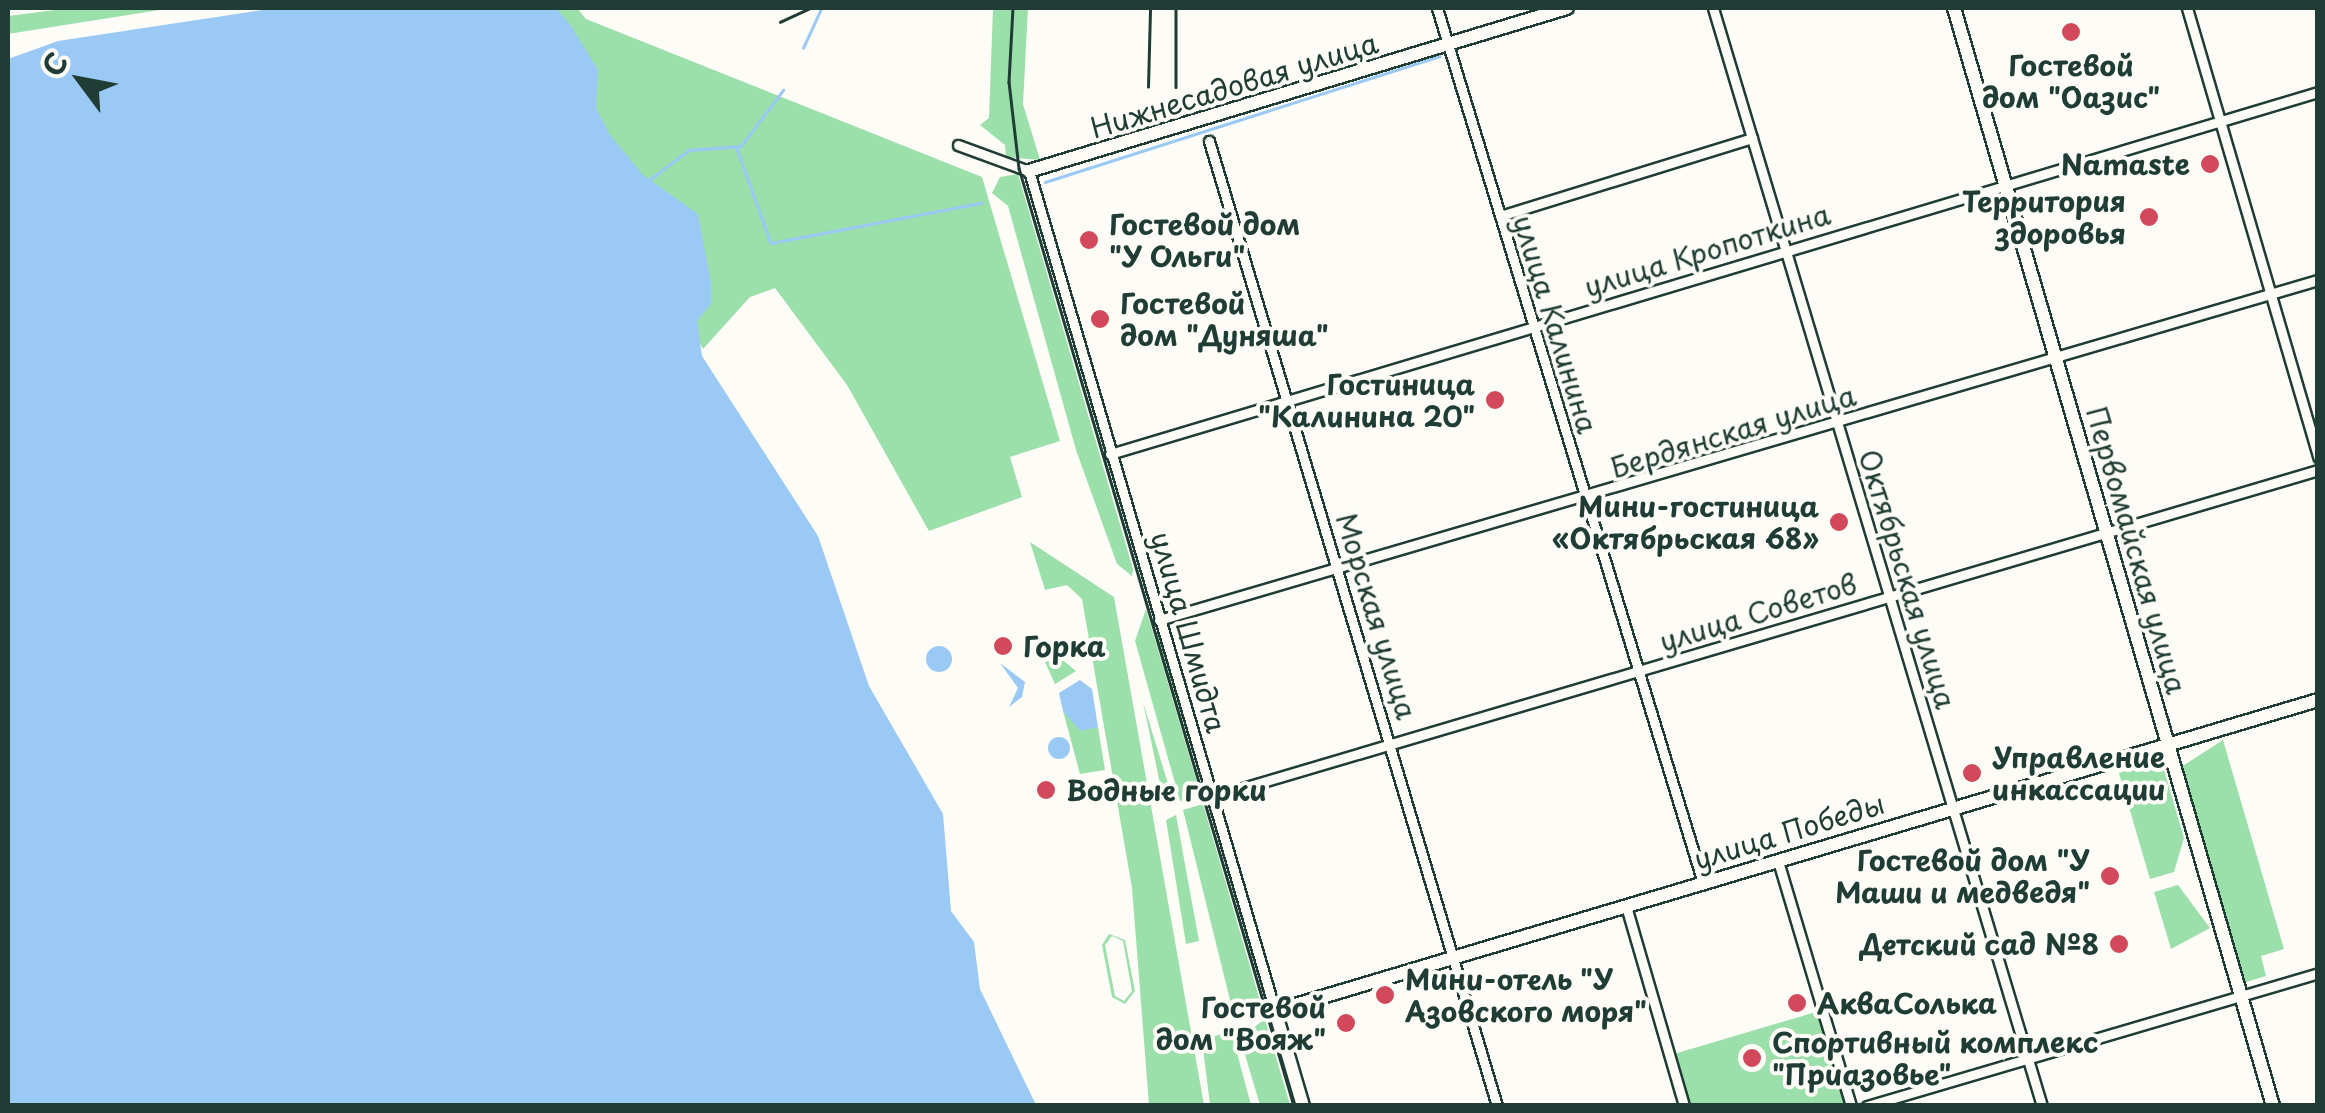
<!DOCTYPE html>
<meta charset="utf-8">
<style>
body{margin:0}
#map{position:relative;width:2325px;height:1113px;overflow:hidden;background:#fdfcf7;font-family:"Playpen Sans",sans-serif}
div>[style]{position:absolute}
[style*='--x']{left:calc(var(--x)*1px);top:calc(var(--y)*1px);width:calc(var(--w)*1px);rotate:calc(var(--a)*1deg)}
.green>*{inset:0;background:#9bdfaa}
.water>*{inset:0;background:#9bc9f6}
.round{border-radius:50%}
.stream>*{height:2.5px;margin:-1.25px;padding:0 1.25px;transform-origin:1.25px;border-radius:1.25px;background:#9bc9f6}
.roads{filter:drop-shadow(2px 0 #1f3d34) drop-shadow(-2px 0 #1f3d34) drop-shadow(0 2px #1f3d34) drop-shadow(0 -2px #1f3d34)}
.street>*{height:9px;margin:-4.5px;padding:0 4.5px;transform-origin:4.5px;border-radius:4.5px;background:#fdfcf7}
.secondary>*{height:12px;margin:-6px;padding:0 6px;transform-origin:6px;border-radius:6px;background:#fdfcf7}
.rail>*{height:2.5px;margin:-1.25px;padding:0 1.25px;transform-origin:1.25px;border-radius:1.25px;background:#1f3d34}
.dots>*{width:28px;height:28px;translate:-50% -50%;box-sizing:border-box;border:5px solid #fdfcf7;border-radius:50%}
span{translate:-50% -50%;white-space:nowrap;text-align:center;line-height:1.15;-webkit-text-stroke:8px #fdfcf7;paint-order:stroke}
.poi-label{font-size:28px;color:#1f3d34;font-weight:700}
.right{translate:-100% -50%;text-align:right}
.left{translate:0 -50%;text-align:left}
.street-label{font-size:28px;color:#1f3d34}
.frame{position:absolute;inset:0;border:10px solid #1f3d34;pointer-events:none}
.north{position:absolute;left:30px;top:30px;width:100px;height:100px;-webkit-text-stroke:8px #fdfcf7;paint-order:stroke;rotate:302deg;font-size:28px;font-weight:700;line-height:40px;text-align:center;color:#1f3d34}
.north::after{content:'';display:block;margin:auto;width:35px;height:45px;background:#1f3d34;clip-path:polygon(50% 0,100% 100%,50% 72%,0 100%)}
</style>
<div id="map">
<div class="green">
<i style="clip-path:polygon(71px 8px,172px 8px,8px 34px,8px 16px)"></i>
<i style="clip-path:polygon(516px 8px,577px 8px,586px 19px,982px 177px,1060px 441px,1010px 457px,1022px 497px,929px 531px,847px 385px,775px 288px,750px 297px,703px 349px)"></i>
<i style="clip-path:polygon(993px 8px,1028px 8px,1023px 104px,1040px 160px,1006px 157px,1005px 145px,980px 125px,989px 118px)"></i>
<i style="clip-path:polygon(1018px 174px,1133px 569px,1132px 576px,1117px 564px,1076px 450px,1008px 206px,992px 193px,1000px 177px)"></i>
<i style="clip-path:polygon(1030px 542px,1114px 597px,1204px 1105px,1149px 1105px,1132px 888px,1082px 599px,1067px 585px,1045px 590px)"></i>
<i style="clip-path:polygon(1146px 609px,1201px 796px,1180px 801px,1135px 641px)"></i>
<i style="clip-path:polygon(1155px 631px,1158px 633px,1204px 797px)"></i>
<i style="clip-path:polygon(1060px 658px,1076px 671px,1055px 684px,1045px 662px)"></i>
<i style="clip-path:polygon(1143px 702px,1172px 797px,1169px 802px,1163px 798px)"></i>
<i style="clip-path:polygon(1063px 711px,1077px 716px,1080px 730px,1098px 727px,1105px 770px,1080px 774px)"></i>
<i style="clip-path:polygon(2223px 740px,2284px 949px,2261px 956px,2266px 976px,2243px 983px,2181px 767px)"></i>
<i style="clip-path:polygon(2161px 760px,2184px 838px,2174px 872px,2150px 879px,2119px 773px)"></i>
<i style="clip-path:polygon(1207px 799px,1297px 1105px,1295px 1105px)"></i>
<i style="clip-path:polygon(1203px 804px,1262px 1008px,1231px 1004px,1183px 810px)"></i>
<i style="clip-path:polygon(1176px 815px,1199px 941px,1186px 944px,1166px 820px)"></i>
<i style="clip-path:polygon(2178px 885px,2210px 928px,2171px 949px,2154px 892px)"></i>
<i style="clip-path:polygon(evenodd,1109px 934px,1125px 940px,1135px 991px,1125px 1004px,1112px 997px,1102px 945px,1109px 934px,1112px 936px,1123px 941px,1132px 991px,1124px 1001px,1115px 996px,1105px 945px,1112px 936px)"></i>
<i style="clip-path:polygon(1819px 1011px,1847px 1103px,1689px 1105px,1674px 1054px)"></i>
<i style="clip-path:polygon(1265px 1019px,1290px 1105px,1260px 1105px,1240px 1038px)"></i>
<i style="clip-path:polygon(1231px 1031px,1251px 1105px,1210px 1105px,1202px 1040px)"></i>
</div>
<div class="water">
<i style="clip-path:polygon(276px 8px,556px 8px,571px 26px,598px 70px,596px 108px,610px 135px,643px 175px,698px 214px,711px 283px,711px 304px,697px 321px,702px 356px,818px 536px,869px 686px,943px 814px,951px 911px,974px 942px,980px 989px,1036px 1105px,8px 1105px,8px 59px,58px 41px)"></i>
<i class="round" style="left:926px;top:646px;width:26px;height:26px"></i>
<i style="clip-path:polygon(1000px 663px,1025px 682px,1022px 697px,1009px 707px,1018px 688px)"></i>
<i style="clip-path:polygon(1080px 680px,1092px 689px,1098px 727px,1080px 731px,1063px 711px,1059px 693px)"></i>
<i class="round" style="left:1048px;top:737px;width:22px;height:22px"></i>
</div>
<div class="stream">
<i style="--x:803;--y:48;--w:41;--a:-65.3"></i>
<i style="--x:736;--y:146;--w:103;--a:70.2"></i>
<i style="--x:771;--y:243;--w:214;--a:-10.8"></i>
<i style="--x:649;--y:180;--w:50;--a:-36.9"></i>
<i style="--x:689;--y:150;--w:52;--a:-4.4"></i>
<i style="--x:741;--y:146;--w:70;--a:-53.1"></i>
<i style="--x:1045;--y:182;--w:414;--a:-17.7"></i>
</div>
<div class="roads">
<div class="street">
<i style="--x:1437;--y:8;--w:915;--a:73.09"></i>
<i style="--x:1713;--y:8;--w:1146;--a:73.32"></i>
<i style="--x:2187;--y:8;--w:468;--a:73.7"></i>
<i style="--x:1209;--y:141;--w:1007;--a:73.38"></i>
<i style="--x:958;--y:145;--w:76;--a:20.1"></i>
<i style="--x:1029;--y:171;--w:875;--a:73.68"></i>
<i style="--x:1500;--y:216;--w:264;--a:-17.2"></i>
<i style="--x:1110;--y:454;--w:1261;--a:-16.68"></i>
<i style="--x:1159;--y:620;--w:1208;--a:-16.35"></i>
<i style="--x:1212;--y:797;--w:1153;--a:-16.47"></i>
<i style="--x:1778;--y:861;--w:256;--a:73.4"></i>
<i style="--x:1626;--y:906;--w:208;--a:73.8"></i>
<i style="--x:1867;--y:1106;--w:470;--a:-16.4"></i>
</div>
<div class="secondary">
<i style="--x:1954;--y:8;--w:1143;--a:73.8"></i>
<i style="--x:1029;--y:171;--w:562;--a:-16.86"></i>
<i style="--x:1303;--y:1106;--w:99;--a:-106.4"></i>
<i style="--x:1275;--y:1011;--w:1088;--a:-16.6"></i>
</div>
</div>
<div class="rail">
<i style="--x:1013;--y:8;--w:74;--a:93.1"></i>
<i style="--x:1009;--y:82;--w:87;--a:83.4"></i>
<i style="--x:1019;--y:168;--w:977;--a:73.66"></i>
<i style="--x:1176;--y:8;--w:79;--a:90"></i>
<i style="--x:780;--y:22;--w:33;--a:-25"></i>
<i style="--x:1148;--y:87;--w:79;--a:-88.5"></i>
</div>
<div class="dots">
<i style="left:2071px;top:32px;background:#d1495b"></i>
<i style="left:2210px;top:164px;background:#d1495b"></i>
<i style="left:2149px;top:217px;background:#d1495b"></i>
<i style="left:1089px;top:240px;background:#d1495b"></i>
<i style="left:1100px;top:319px;background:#d1495b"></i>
<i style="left:1495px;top:400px;background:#d1495b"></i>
<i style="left:1839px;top:522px;background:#d1495b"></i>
<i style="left:1003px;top:646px;background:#d1495b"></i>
<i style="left:1972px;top:773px;background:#d1495b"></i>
<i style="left:1046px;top:790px;background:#d1495b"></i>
<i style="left:2110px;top:876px;background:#d1495b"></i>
<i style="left:2119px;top:944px;background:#d1495b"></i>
<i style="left:1385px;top:995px;background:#d1495b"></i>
<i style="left:1797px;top:1003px;background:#d1495b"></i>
<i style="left:1346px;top:1023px;background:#d1495b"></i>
<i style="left:1752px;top:1058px;background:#d1495b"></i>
</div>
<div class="poi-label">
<span style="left:2071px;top:81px">Гостевой<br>дом "Оазис"</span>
<span class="right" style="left:2190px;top:164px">Namaste</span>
<span class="right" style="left:2126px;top:217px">Территория<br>здоровья</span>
<span class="left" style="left:1109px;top:240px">Гостевой дом<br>"У Ольги"</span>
<span class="left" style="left:1120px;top:319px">Гостевой<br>дом "Дуняша"</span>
<span class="right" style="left:1475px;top:400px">Гостиница<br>"Калинина 20"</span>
<span class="right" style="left:1819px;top:522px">Мини-гостиница<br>«Октябрьская 68»</span>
<span class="left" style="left:1023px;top:646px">Горка</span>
<span class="left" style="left:1992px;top:773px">Управление<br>инкассации</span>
<span class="left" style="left:1066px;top:790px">Водные горки</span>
<span class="right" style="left:2090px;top:876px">Гостевой дом "У<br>Маши и медведя"</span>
<span class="right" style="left:2099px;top:944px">Детский сад №8</span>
<span class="left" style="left:1405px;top:995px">Мини-отель "У<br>Азовского моря"</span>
<span class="left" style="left:1817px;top:1003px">АкваСолька</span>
<span class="right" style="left:1326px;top:1023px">Гостевой<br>дом "Вояж"</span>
<span class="left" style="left:1772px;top:1058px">Спортивный комплекс<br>"Приазовье"</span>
</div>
<div class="street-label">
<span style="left:1234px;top:85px;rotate:-17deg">Нижнесадовая улица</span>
<span style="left:1707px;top:250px;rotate:-17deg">улица Кропоткина</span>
<span style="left:1556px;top:324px;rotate:73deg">улица Калинина</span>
<span style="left:1733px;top:431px;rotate:-17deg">Бердянская улица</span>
<span style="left:2137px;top:550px;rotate:74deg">Первомайская улица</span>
<span style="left:1908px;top:579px;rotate:73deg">Октябрьская улица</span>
<span style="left:1758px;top:612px;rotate:-17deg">улица Советов</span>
<span style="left:1377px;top:616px;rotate:73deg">Морская улица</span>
<span style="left:1189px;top:632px;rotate:74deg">улица Шмидта</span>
<span style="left:1789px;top:831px;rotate:-17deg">улица Победы</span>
</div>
<div class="frame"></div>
<div class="north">С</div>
</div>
